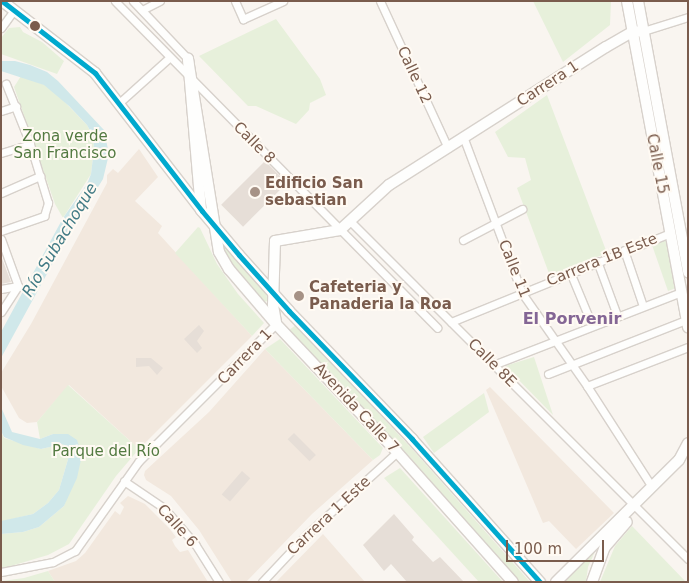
<!DOCTYPE html>
<meta charset="utf-8">
<style>
body{margin:0}
#map{position:relative;width:689px;height:583px;overflow:hidden;background:#f9f5f0;font-family:"DejaVu Sans",sans-serif}
div>[style]{position:absolute}
[style*='--x']{left:calc(var(--x)*1px);top:calc(var(--y)*1px);width:calc(var(--w)*1px);rotate:calc(var(--a)*1deg)}
.residential>*{inset:0;background:#f2e8de}
.green>*{inset:0;background:#e7f0db}
.water>*{inset:0;background:#d0e8ea}
.building>*{inset:0;background:#e6ded7;transform-origin:0 0}
.roads{filter:drop-shadow(1px 0 #d7d1cb) drop-shadow(-1px 0 #d7d1cb) drop-shadow(0 1px #d7d1cb) drop-shadow(0 -1px #d7d1cb)}
.street>*{height:7px;margin:-3.5px;padding:0 3.5px;transform-origin:3.5px;border-radius:3.5px;background:#fefefd}
.secondary>*{height:10px;margin:-5px;padding:0 5px;transform-origin:5px;border-radius:5px;background:#fefefd}
.bus-1>*{height:5px;margin:-2.5px;padding:0 2.5px;transform-origin:2.5px;border-radius:2.5px;background:#00a9ce}
.dots>*{width:14px;height:14px;translate:-50% -50%;box-sizing:border-box;border:2px solid #fffaf3;border-radius:50%}
span{translate:-50% -50%;white-space:nowrap;text-align:center;line-height:1.15;-webkit-text-stroke:4px #fffaf3;paint-order:stroke}
.street-label{font-size:15px;color:#7a5c4d}
.park-label{font-size:15px;color:#537a41}
.poi-label{font-size:15px;color:#7a5c4d;font-weight:700}
.left{translate:0 -50%;text-align:left}
.water-label{font-size:16px;color:#437c86;font-style:italic}
.neighbourhood-label{font-size:16px;color:#846695;font-weight:700}
.frame{position:absolute;inset:0;border:2px solid #7a5c4d;pointer-events:none}
.scale{position:absolute;left:506px;top:540px;width:98px;height:22px;box-sizing:border-box;border:2px solid #7a5c4d;border-top:0;padding-left:6px;font-size:15px;line-height:18px;white-space:nowrap;color:#7a5c4d;-webkit-text-stroke:4px #fffaf3;paint-order:stroke}
</style>
<div id="map">
<div class="residential">
<i style="clip-path:polygon(139px 149px,158px 177px,135px 201px,162px 226px,158px 233px,252px 336px,139px 449px,69px 385px,37px 422px,27px 423px,19px 418px,1px 386px,1px 373px,31px 324px,107px 183px,107px 175px,113px 169px,118px 173px)"></i>
<i style="clip-path:polygon(265px 349px,373px 460px,312px 514px,246px 582px,232px 582px,199px 530px,171px 496px,146px 480px,144px 475px,145px 471px,209px 412px)"></i>
<i style="clip-path:polygon(490px 387px,614px 513px,576px 549px,549px 521px,543px 523px,486px 390px)"></i>
<i style="clip-path:polygon(128px 496px,145px 504px,169px 528px,176px 537px,172px 540px,175px 546px,180px 552px,188px 550px,208px 582px,55px 582px,48px 571px,76px 561px,85px 553px,115px 511px,120px 515px,124px 507px,120px 503px)"></i>
<i style="clip-path:polygon(323px 534px,365px 582px,276px 582px)"></i>
</div>
<div class="green">
<i style="clip-path:polygon(533px 1px,611px 1px,610px 25px,563px 62px)"></i>
<i style="clip-path:polygon(276px 19px,320px 79px,326px 95px,310px 103px,309px 110px,296px 124px,256px 106px,248px 106px,199px 56px)"></i>
<i style="clip-path:polygon(20px 27px,23px 32px,42px 42px,64px 61px,57px 74px,1px 54px,1px 38px,9px 28px)"></i>
<i style="clip-path:polygon(21px 76px,45px 85px,57px 94px,87px 125px,93px 136px,94px 149px,91px 174px,63px 218px,55px 204px,14px 87px)"></i>
<i style="clip-path:polygon(547px 95px,607px 253px,550px 276px,517px 188px,531px 180px,525px 158px,508px 157px,495px 132px)"></i>
<i style="clip-path:polygon(198px 227px,200px 228px,217px 264px,238px 294px,264px 323px,252px 336px,175px 253px)"></i>
<i style="clip-path:polygon(216px 236px,266px 293px,268px 301px,263px 302px,237px 274px)"></i>
<i style="clip-path:polygon(668px 239px,676px 288px,668px 291px,652px 245px)"></i>
<i style="clip-path:polygon(296px 325px,413px 450px,530px 582px,520px 582px,407px 454px,289px 330px)"></i>
<i style="clip-path:polygon(280px 339px,383px 448px,380px 455px,373px 460px,265px 349px)"></i>
<i style="clip-path:polygon(534px 357px,553px 415px,505px 366px)"></i>
<i style="clip-path:polygon(68px 385px,139px 449px,116px 476px,69px 544px,48px 555px,1px 569px,1px 534px,23px 532px,39px 527px,64px 506px,82px 455px,53px 434px,40px 439px,37px 422px)"></i>
<i style="clip-path:polygon(484px 393px,489px 412px,434px 453px,423px 437px)"></i>
<i style="clip-path:polygon(1px 431px,4px 438px,41px 449px,63px 444px,69px 456px,59px 490px,48px 503px,33px 514px,4px 521px,1px 521px)"></i>
<i style="clip-path:polygon(400px 468px,503px 582px,479px 582px,384px 478px)"></i>
<i style="clip-path:polygon(632px 526px,686px 582px,600px 582px,615px 546px)"></i>
<i style="clip-path:polygon(597px 547px,588px 567px,586px 582px,562px 582px)"></i>
<i style="clip-path:polygon(48px 571px,55px 582px,2px 581px,24px 578px)"></i>
</div>
<div class="water">
<i style="clip-path:polygon(1px 61px,15px 61px,30px 65px,47px 72px,58px 81px,104px 130px,109px 154px,103px 179px,66px 239px,1px 358px,1px 332px,63px 218px,87px 184px,91px 174px,94px 149px,93px 136px,87px 125px,69px 106px,44px 85px,1px 71px)"></i>
<i style="clip-path:polygon(1px 407px,12px 432px,40px 439px,53px 434px,68px 434px,77px 440px,82px 455px,77px 478px,64px 506px,39px 527px,23px 532px,1px 534px,1px 521px,33px 514px,48px 503px,59px 490px,69px 456px,63px 444px,41px 449px,23px 445px,4px 437px,1px 431px)"></i>
</div>
<div class="building">
<i style="left:265px;top:161px;width:31px;height:62px;rotate:45deg"></i>
<i style="clip-path:polygon(1px 256px,11px 282px,1px 284px)"></i>
<i style="clip-path:polygon(199px 325px,204px 331px,197px 341px,202px 348px,197px 353px,184px 339px)"></i>
<i style="clip-path:polygon(136px 358px,151px 358px,163px 368px,157px 375px,149px 366px,136px 367px)"></i>
<i style="left:294px;top:433px;width:31px;height:9px;rotate:45deg"></i>
<i style="left:242px;top:471px;width:11px;height:31px;rotate:41deg"></i>
<i style="clip-path:polygon(394px 514px,414px 537px,412px 540px,433px 562px,440px 557px,464px 582px,407px 582px,391px 564px,384px 571px,363px 545px)"></i>
</div>
<div class="roads">
<div class="street">
<i style="--x:115;--y:1;--w:459;--a:45.4"></i>
<i style="--x:133;--y:1;--w:80;--a:46.5"></i>
<i style="--x:235;--y:1;--w:20;--a:66"></i>
<i style="--x:243;--y:19;--w:44;--a:-24.2"></i>
<i style="--x:380;--y:1;--w:162;--a:65.2"></i>
<i style="--x:142;--y:10;--w:20;--a:-27"></i>
<i style="--x:1;--y:28;--w:22;--a:-54"></i>
<i style="--x:643;--y:31;--w:47;--a:-17.3"></i>
<i style="--x:119;--y:103;--w:67;--a:-42"></i>
<i style="--x:1;--y:111;--w:16;--a:-18"></i>
<i style="--x:464;--y:139;--w:165;--a:69.4"></i>
<i style="--x:522;--y:293;--w:113;--a:55"></i>
<i style="--x:587;--y:386;--w:120;--a:57.2"></i>
<i style="--x:1;--y:153;--w:30;--a:-17"></i>
<i style="--x:1;--y:193;--w:43;--a:-23.6"></i>
<i style="--x:350;--y:221;--w:478;--a:45"></i>
<i style="--x:1;--y:231;--w:46;--a:-19.2"></i>
<i style="--x:44;--y:216;--w:14;--a:-73"></i>
<i style="--x:48;--y:203;--w:62;--a:-107"></i>
<i style="--x:30;--y:144;--w:65;--a:-111.8"></i>
<i style="--x:1;--y:239;--w:50;--a:70.1"></i>
<i style="--x:463;--y:240;--w:67;--a:-27.7"></i>
<i style="--x:624;--y:250;--w:59;--a:71.3"></i>
<i style="--x:597;--y:261;--w:58;--a:69.7"></i>
<i style="--x:570;--y:272;--w:57;--a:67.5"></i>
<i style="--x:1;--y:289;--w:17;--a:-10"></i>
<i style="--x:1;--y:312;--w:31;--a:-57"></i>
<i style="--x:451;--y:322;--w:236;--a:-22.1"></i>
<i style="--x:493;--y:365;--w:202;--a:-21.2"></i>
<i style="--x:548;--y:374;--w:148;--a:-21.4"></i>
<i style="--x:587;--y:386;--w:108;--a:-21.1"></i>
<i style="--x:124;--y:481;--w:48;--a:34"></i>
<i style="--x:164;--y:508;--w:48;--a:49.3"></i>
<i style="--x:195;--y:544;--w:45;--a:57.7"></i>
<i style="--x:1;--y:572;--w:53;--a:-10.9"></i>
<i style="--x:53;--y:562;--w:25;--a:-27"></i>
<i style="--x:75;--y:551;--w:110;--a:-54.6"></i>
<i style="--x:139;--y:461;--w:194;--a:-45"></i>
<i style="--x:262;--y:582;--w:66;--a:-46.8"></i>
<i style="--x:307;--y:534;--w:122;--a:-42.3"></i>
</div>
<div class="secondary">
<i style="--x:2;--y:1;--w:118;--a:37.7"></i>
<i style="--x:95;--y:73;--w:175;--a:52.2"></i>
<i style="--x:202;--y:211;--w:57;--a:49.9"></i>
<i style="--x:239;--y:255;--w:75;--a:48.2"></i>
<i style="--x:289;--y:311;--w:178;--a:46.1"></i>
<i style="--x:412;--y:439;--w:192;--a:48.2"></i>
<i style="--x:627;--y:1;--w:332;--a:79.4"></i>
<i style="--x:638;--y:1;--w:276;--a:79.5"></i>
<i style="--x:201;--y:210;--w:152;--a:-94.9"></i>
<i style="--x:188;--y:59;--w:195;--a:80.9"></i>
<i style="--x:219;--y:252;--w:20;--a:60"></i>
<i style="--x:229;--y:269;--w:72;--a:49.5"></i>
<i style="--x:276;--y:324;--w:176;--a:46.6"></i>
<i style="--x:397;--y:452;--w:174;--a:48.3"></i>
<i style="--x:276;--y:322;--w:17;--a:-100"></i>
<i style="--x:273;--y:305;--w:64;--a:-88.2"></i>
<i style="--x:275;--y:241;--w:66;--a:-9.6"></i>
<i style="--x:340;--y:230;--w:67;--a:-42.6"></i>
<i style="--x:389;--y:185;--w:257;--a:-32.5"></i>
<i style="--x:606;--y:47;--w:30;--a:-30"></i>
<i style="--x:632;--y:32;--w:11;--a:-5"></i>
<i style="--x:556;--y:582;--w:173;--a:-44.8"></i>
<i style="--x:679;--y:460;--w:19;--a:-62"></i>
<i style="--x:592;--y:582;--w:37;--a:-70"></i>
<i style="--x:605;--y:547;--w:33;--a:-49"></i>
</div>
</div>
<div class="bus-1">
<i style="--x:2;--y:1;--w:118;--a:37.7"></i>
<i style="--x:95;--y:73;--w:175;--a:52.2"></i>
<i style="--x:202;--y:211;--w:57;--a:49.9"></i>
<i style="--x:239;--y:255;--w:75;--a:48.2"></i>
<i style="--x:289;--y:311;--w:178;--a:46.1"></i>
<i style="--x:412;--y:439;--w:192;--a:48.2"></i>
</div>
<div class="dots">
<i style="left:35px;top:26px;background:#7a5c4d"></i>
<i style="left:255px;top:192px;background:#a69286"></i>
<i style="left:299px;top:296px;background:#a69286"></i>
</div>
<div class="street-label">
<span style="left:414px;top:75px;rotate:65deg">Calle 12</span>
<span style="left:548px;top:84px;rotate:-33deg">Carrera 1</span>
<span style="left:254px;top:143px;rotate:45deg">Calle 8</span>
<span style="left:657px;top:164px;rotate:79deg">Calle 15</span>
<span style="left:602px;top:260px;rotate:-22deg">Carrera 1B Este</span>
<span style="left:514px;top:269px;rotate:68deg">Calle 11</span>
<span style="left:245px;top:357px;rotate:-46deg">Carrera 1</span>
<span style="left:492px;top:363px;rotate:45deg">Calle 8E</span>
<span style="left:356px;top:408px;rotate:47deg">Avenida Calle 7</span>
<span style="left:329px;top:516px;rotate:-43deg">Carrera 1 Este</span>
<span style="left:177px;top:526px;rotate:48deg">Calle 6</span>
</div>
<div class="park-label">
<span style="left:65px;top:145px">Zona verde<br>San Francisco</span>
<span style="left:106px;top:452px">Parque del Río</span>
</div>
<div class="poi-label">
<span class="left" style="left:265px;top:192px">Edificio San<br>sebastian</span>
<span class="left" style="left:309px;top:296px">Cafeteria y<br>Panaderia la Roa</span>
</div>
<div class="water-label">
<span style="left:60px;top:240px;rotate:-59deg">Río Subachoque</span>
</div>
<div class="neighbourhood-label">
<span style="left:572px;top:319px">El Porvenir</span>
</div>
<div class="frame"></div>
<div class="scale">100 m</div>
</div>
